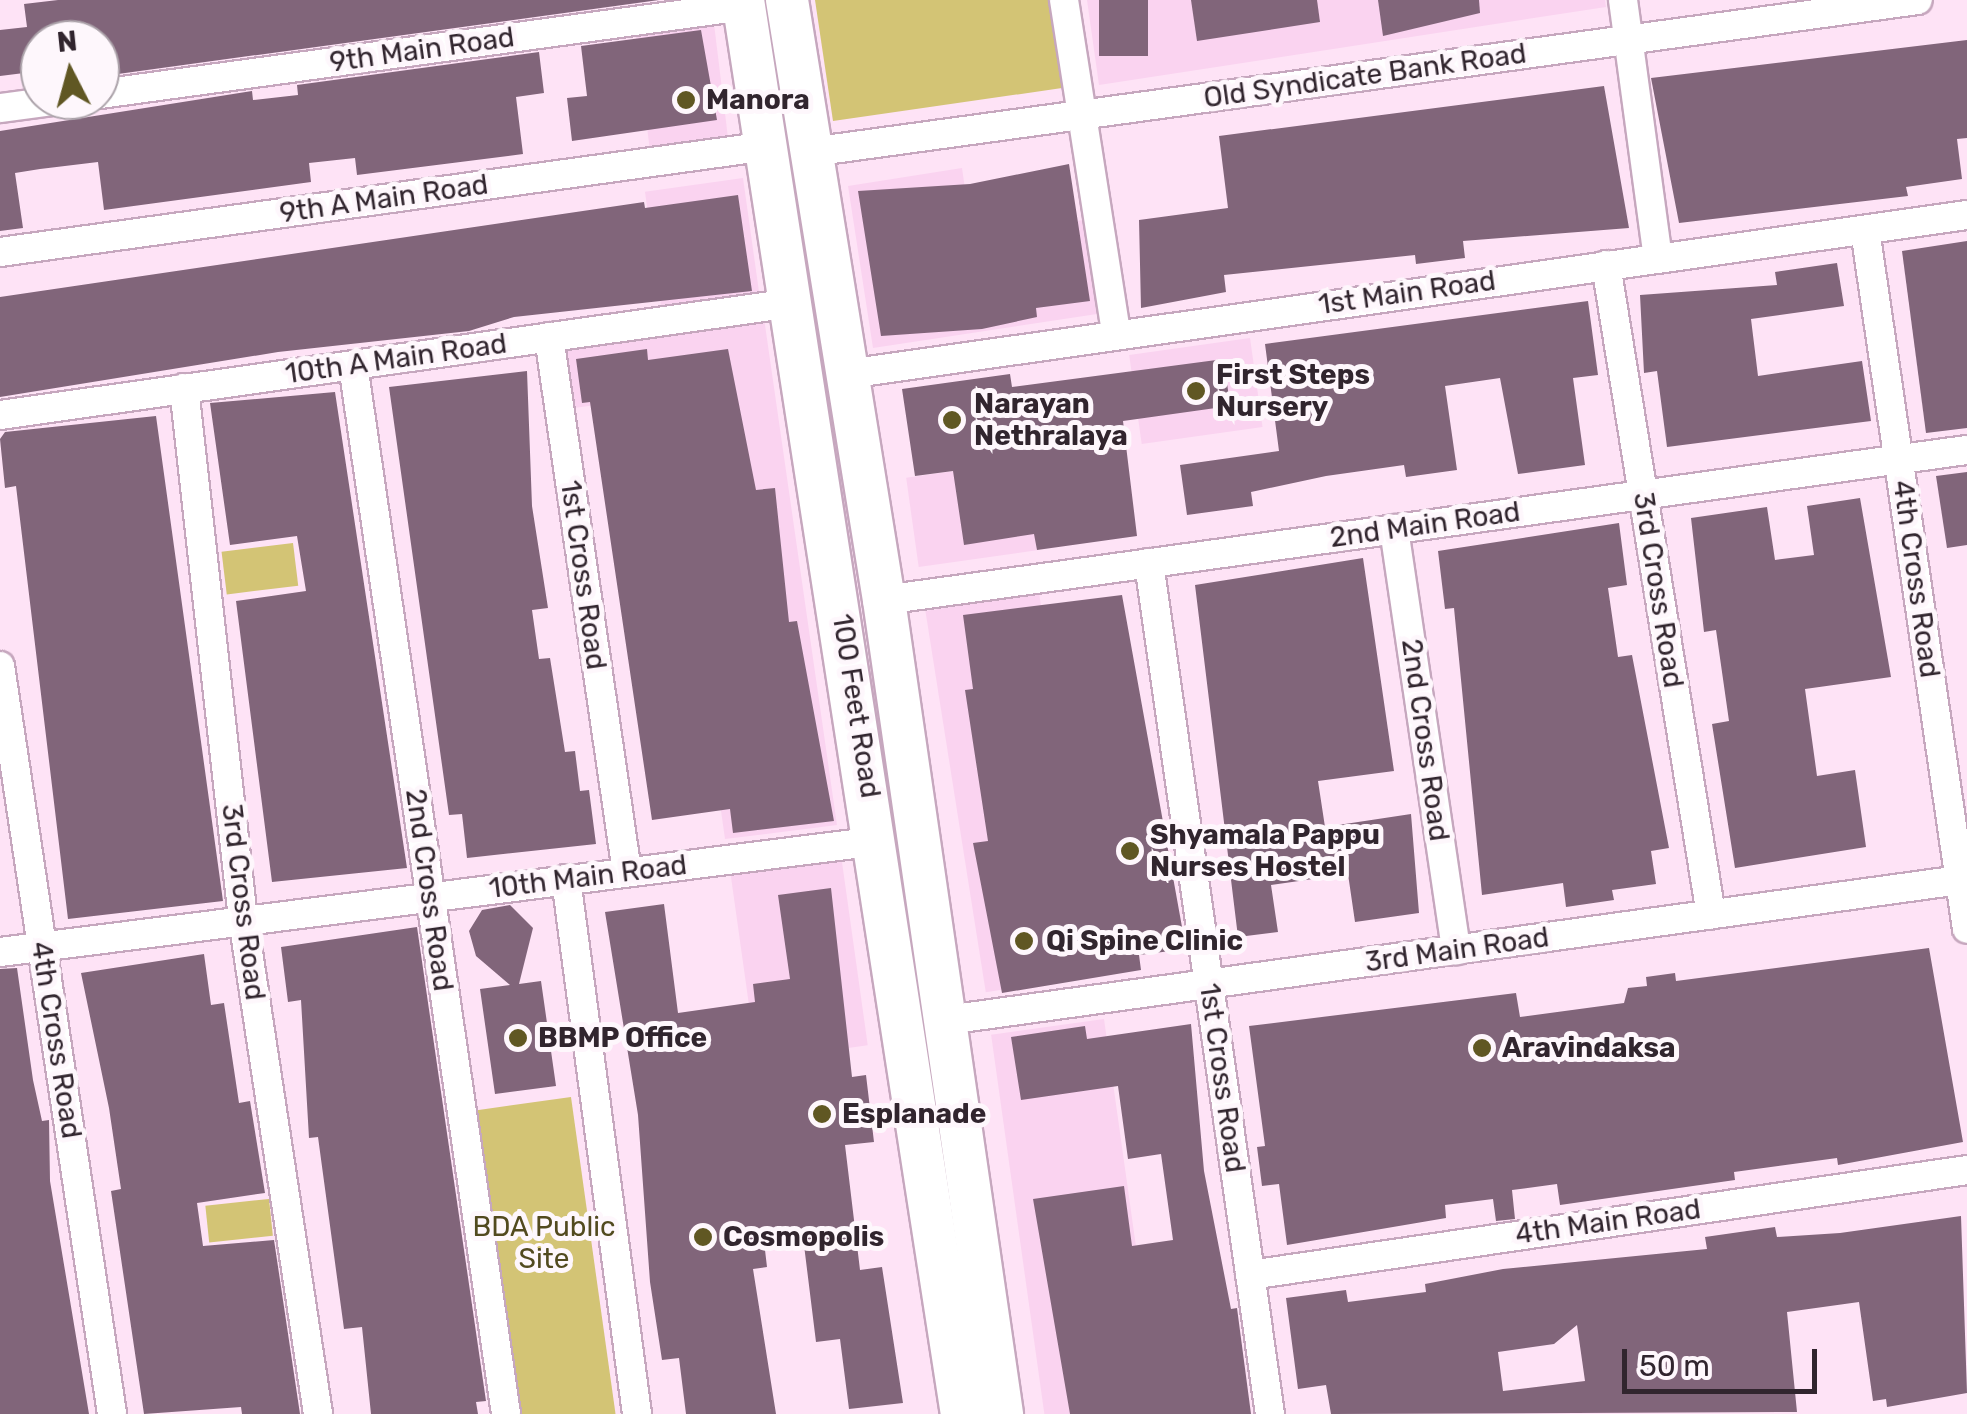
<!DOCTYPE html>
<style>
body{margin:0}
#map{position:relative;width:1967px;height:1414px;overflow:hidden;background:#fee3f6;font-family:Rubik,sans-serif}
div>[style]{position:absolute}
[style*='--x']{left:calc(var(--x)*1px);top:calc(var(--y)*1px);width:calc(var(--w)*1px);rotate:calc(var(--a)*1deg)}
.built>*{inset:0;background:#fad3f0;transform-origin:0 0}
.green>*{inset:0;background:#d3c475;transform-origin:0 0}
.building>*{inset:0;background:#81657a;transform-origin:0 0}
.roads{filter:drop-shadow(2px 0 #c6a7be) drop-shadow(-2px 0 #c6a7be) drop-shadow(0 2px #c6a7be) drop-shadow(0 -2px #c6a7be)}
.street>*{height:28px;margin:-14px;padding:0 14px;transform-origin:14px;border-radius:14px;background:#fff}
.primary>*{height:42px;margin:-21px;padding:0 21px;transform-origin:21px;border-radius:21px;background:#fff}
.dots>*{width:28px;height:28px;translate:-50% -50%;box-sizing:border-box;border:5px solid #fef7fc;border-radius:50%}
span{translate:-50% -50%;white-space:nowrap;text-align:center;line-height:1.15;-webkit-text-stroke:10px #fef7fc;paint-order:stroke}
.street-label{font-size:28px;color:#31252e}
.poi-label{font-size:28px;color:#31252e;font-weight:700}
.left{translate:0 -50%;text-align:left}
.park-label{font-size:28px;color:#524a1f}
.north{position:absolute;left:20px;top:20px;width:100px;height:100px;box-sizing:border-box;background:#fef7fc;border:2px solid #aca3aa;border-radius:50%;rotate:354deg;font-size:28px;font-weight:700;line-height:40px;text-align:center;color:#31252e}
.north::after{content:'';display:block;margin:auto;width:35px;height:45px;background:#605723;clip-path:polygon(50% 0,100% 100%,50% 72%,0 100%)}
.scale{position:absolute;left:1622px;top:1349px;width:195px;height:45px;box-sizing:border-box;border:5px solid #31252e;border-top:0;padding-left:12px;font-size:30px;line-height:35px;white-space:nowrap;color:#31252e;-webkit-text-stroke:8px #fef7fc;paint-order:stroke}
</style>
<div id="map">
<div class="built">
<i style="clip-path:polygon(1087px 0,1605px 0,1606px 7px,1099px 85px)"></i>
<i style="left:714px;top:24px;width:118px;height:79px;rotate:83deg"></i>
<i style="clip-path:polygon(962px 168px,972px 237px,1083px 220px,1097px 314px,873px 348px,848px 186px)"></i>
<i style="left:743px;top:178px;width:125px;height:99px;rotate:82deg"></i>
<i style="clip-path:polygon(764px 318px,837px 825px,725px 839px,662px 396px,574px 408px,565px 346px)"></i>
<i style="left:1250px;top:338px;width:90px;height:122px;rotate:82deg"></i>
<i style="left:1026px;top:461px;width:90px;height:121px;rotate:82deg"></i>
<i style="left:1039px;top:593px;width:386px;height:115px;rotate:81deg"></i>
<i style="left:841px;top:855px;width:192px;height:112px;rotate:82deg"></i>
<i style="left:1104px;top:1019px;width:399px;height:114px;rotate:82deg"></i>
</div>
<div class="green">
<i style="clip-path:polygon(815px 0,1049px 0,1062px 88px,833px 121px)"></i>
<i style="left:293px;top:543px;width:43px;height:72px;rotate:83deg"></i>
<i style="left:571px;top:1097px;width:320px;height:95px;rotate:82deg"></i>
<i style="left:269px;top:1199px;width:37px;height:64px;rotate:84deg"></i>
</div>
<div class="building">
<i style="clip-path:polygon(58px 0,659px 0,118px 74px,116px 54px,100px 56px,100px 40px,40px 40px,40px 71px,0 76px,0 30px,27px 27px,24px 4px)"></i>
<i style="left:1099px;top:0;width:49px;height:56px"></i>
<i style="clip-path:polygon(1191px 0,1317px 0,1320px 22px,1197px 41px)"></i>
<i style="clip-path:polygon(1378px 0,1479px 0,1480px 13px,1383px 36px)"></i>
<i style="clip-path:polygon(701px 30px,717px 120px,572px 141px,567px 98px,587px 96px,581px 46px)"></i>
<i style="clip-path:polygon(1967px 40px,1967px 138px,1957px 139px,1962px 179px,1906px 187px,1908px 196px,1679px 223px,1651px 78px)"></i>
<i style="clip-path:polygon(539px 52px,544px 93px,516px 97px,523px 154px,357px 175px,355px 158px,309px 163px,311px 182px,104px 210px,98px 162px,40px 169px,15px 173px,23px 228px,0 231px,0 131px,252px 91px,253px 100px,298px 95px,297px 85px)"></i>
<i style="clip-path:polygon(1604px 86px,1629px 228px,1463px 241px,1465px 258px,1416px 264px,1415px 255px,1224px 275px,1226px 292px,1141px 308px,1139px 220px,1228px 208px,1219px 136px)"></i>
<i style="clip-path:polygon(1069px 164px,1090px 301px,1036px 308px,1037px 317px,982px 329px,881px 336px,858px 191px,970px 184px)"></i>
<i style="clip-path:polygon(738px 195px,752px 291px,514px 317px,469px 331px,278px 352px,0 397px,0 297px,644px 202px,645px 208px)"></i>
<i style="clip-path:polygon(1967px 241px,1967px 428px,1926px 433px,1902px 251px)"></i>
<i style="clip-path:polygon(1837px 263px,1844px 306px,1751px 319px,1758px 376px,1862px 361px,1871px 421px,1667px 447px,1657px 371px,1644px 373px,1640px 295px,1777px 285px,1775px 272px)"></i>
<i style="clip-path:polygon(1588px 301px,1598px 375px,1573px 378px,1585px 465px,1518px 474px,1500px 378px,1445px 386px,1457px 470px,1406px 477px,1404px 465px,1326px 476px,1251px 492px,1253px 506px,1187px 515px,1180px 465px,1279px 451px,1265px 344px)"></i>
<i style="clip-path:polygon(647px 349px,648px 360px,728px 349px,756px 490px,775px 488px,789px 622px,797px 621px,834px 821px,733px 833px,730px 809px,652px 820px,590px 402px,582px 403px,576px 359px)"></i>
<i style="clip-path:polygon(1224px 359px,1230px 406px,1123px 421px,1137px 536px,1037px 550px,1034px 534px,964px 545px,953px 471px,915px 476px,902px 389px,1010px 374px,1012px 387px)"></i>
<i style="clip-path:polygon(527px 371px,532px 506px,548px 608px,532px 610px,539px 659px,550px 658px,565px 752px,575px 751px,580px 791px,589px 790px,596px 844px,467px 858px,462px 814px,449px 815px,389px 387px)"></i>
<i style="clip-path:polygon(335px 392px,407px 868px,272px 882px,236px 601px,306px 591px,297px 536px,230px 545px,210px 403px)"></i>
<i style="clip-path:polygon(156px 416px,223px 901px,68px 919px,16px 486px,5px 488px,0 439px,5px 432px)"></i>
<i style="clip-path:polygon(1967px 472px,1967px 545px,1947px 548px,1936px 476px)"></i>
<i style="clip-path:polygon(1860px 498px,1891px 677px,1805px 689px,1817px 776px,1855px 770px,1866px 847px,1735px 868px,1712px 724px,1729px 721px,1716px 630px,1704px 632px,1691px 518px,1767px 507px,1775px 560px,1814px 555px,1807px 506px)"></i>
<i style="clip-path:polygon(1619px 523px,1627px 585px,1608px 588px,1618px 657px,1632px 655px,1669px 848px,1651px 851px,1656px 884px,1612px 890px,1614px 900px,1566px 907px,1563px 883px,1482px 895px,1454px 608px,1445px 609px,1438px 551px)"></i>
<i style="clip-path:polygon(1363px 558px,1394px 771px,1318px 781px,1325px 827px,1411px 814px,1419px 913px,1355px 922px,1348px 874px,1271px 885px,1278px 932px,1238px 937px,1195px 585px)"></i>
<i style="clip-path:polygon(1122px 595px,1186px 949px,1139px 955px,1141px 970px,1002px 993px,973px 843px,988px 841px,965px 690px,973px 689px,963px 615px)"></i>
<i style="clip-path:polygon(831px 888px,852px 1077px,866px 1075px,874px 1142px,845px 1145px,860px 1270px,882px 1267px,903px 1403px,849px 1409px,840px 1339px,816px 1342px,804px 1245px,765px 1250px,767px 1267px,753px 1269px,776px 1414px,686px 1414px,679px 1358px,662px 1360px,650px 1282px,638px 1115px,605px 912px,664px 904px,678px 1013px,755px 1002px,753px 984px,790px 979px,778px 895px)"></i>
<i style="clip-path:polygon(510px 905px,533px 928px,519px 984px,541px 981px,556px 1086px,495px 1094px,480px 989px,510px 985px,476px 956px,469px 931px,482px 910px)"></i>
<i style="clip-path:polygon(417px 927px,486px 1401px,476px 1402px,478px 1414px,371px 1414px,362px 1327px,344px 1329px,318px 1137px,309px 1138px,301px 1000px,288px 1002px,281px 947px)"></i>
<i style="clip-path:polygon(1929px 948px,1963px 1142px,1838px 1165px,1837px 1158px,1734px 1172px,1735px 1180px,1560px 1205px,1557px 1184px,1512px 1190px,1515px 1219px,1496px 1221px,1493px 1199px,1445px 1205px,1446px 1218px,1287px 1245px,1279px 1184px,1262px 1186px,1257px 1147px,1265px 1146px,1249px 1026px,1516px 993px,1520px 1017px,1624px 1003px,1628px 988px,1647px 986px,1646px 977px,1675px 973px,1676px 981px)"></i>
<i style="clip-path:polygon(204px 954px,211px 1005px,224px 1003px,239px 1103px,250px 1101px,265px 1193px,197px 1203px,203px 1246px,274px 1240px,300px 1414px,242px 1414px,241px 1407px,144px 1414px,111px 1191px,121px 1189px,109px 1108px,81px 973px)"></i>
<i style="clip-path:polygon(17px 968px,33px 1080px,42px 1121px,49px 1120px,50px 1181px,89px 1414px,0 1414px,0 969px)"></i>
<i style="clip-path:polygon(1191px 1024px,1204px 1171px,1231px 1309px,1237px 1308px,1251px 1414px,1070px 1414px,1033px 1199px,1124px 1186px,1132px 1246px,1173px 1240px,1161px 1154px,1128px 1159px,1118px 1086px,1021px 1100px,1011px 1037px,1085px 1026px,1087px 1039px)"></i>
<i style="clip-path:polygon(evenodd,1961px 1216px,1967px 1393px,1887px 1407px,1886px 1399px,1873px 1401px,1859px 1302px,1787px 1312px,1797px 1412px,1331px 1414px,1326px 1385px,1298px 1389px,1286px 1298px,1346px 1290px,1348px 1302px,1426px 1292px,1425px 1284px,1503px 1269px,1707px 1249px,1705px 1237px,1775px 1227px,1777px 1237px,1840px 1233px,1961px 1216px,1577px 1325px,1585px 1381px,1503px 1391px,1498px 1352px,1554px 1344px,1577px 1325px)"></i>
</div>
<div class="roads">
<div class="street">
<i style="--x:1064;--y:0;--w:337;--a:81.1"></i>
<i style="--x:1623;--y:0;--w:260;--a:82.3"></i>
<i style="--x:100;--y:94;--w:650;--a:-7.78"></i>
<i style="--x:0;--y:108;--w:61;--a:-7.6"></i>
<i style="--x:811;--y:152;--w:1117;--a:-7.82"></i>
<i style="--x:1865;--y:230;--w:706;--a:81.7"></i>
<i style="--x:0;--y:252;--w:775;--a:-7.86"></i>
<i style="--x:1606;--y:265;--w:658;--a:80.82"></i>
<i style="--x:549;--y:337;--w:541;--a:81.71"></i>
<i style="--x:353;--y:365;--w:1060;--a:81.7"></i>
<i style="--x:847;--y:374;--w:1131;--a:-8.08"></i>
<i style="--x:184;--y:388;--w:534;--a:83.66"></i>
<i style="--x:243;--y:919;--w:501;--a:81.38"></i>
<i style="--x:0;--y:415;--w:800;--a:-8.05"></i>
<i style="--x:1394;--y:529;--w:426;--a:81.6"></i>
<i style="--x:1149;--y:563;--w:860;--a:81.91"></i>
<i style="--x:884;--y:600;--w:1093;--a:-7.89"></i>
<i style="--x:0;--y:666;--w:756;--a:81.48"></i>
<i style="--x:566;--y:879;--w:540;--a:82.44"></i>
<i style="--x:0;--y:952;--w:885;--a:-7.21"></i>
<i style="--x:947;--y:1020;--w:1030;--a:-7.87"></i>
<i style="--x:1250;--y:1275;--w:725;--a:-8.33"></i>
</div>
<div class="primary">
<i style="--x:743;--y:0;--w:1431;--a:81.2"></i>
<i style="--x:787;--y:0;--w:608;--a:80.82"></i>
<i style="--x:884;--y:600;--w:823;--a:81.75"></i>
</div>
</div>
<div class="dots">
<i style="left:686px;top:100px;background:#605723"></i>
<i style="left:1196px;top:391px;background:#605723"></i>
<i style="left:952px;top:420px;background:#605723"></i>
<i style="left:1130px;top:851px;background:#605723"></i>
<i style="left:1024px;top:941px;background:#605723"></i>
<i style="left:518px;top:1038px;background:#605723"></i>
<i style="left:1482px;top:1048px;background:#605723"></i>
<i style="left:822px;top:1114px;background:#605723"></i>
<i style="left:703px;top:1237px;background:#605723"></i>
</div>
<div class="street-label">
<span style="left:422px;top:50px;rotate:-8deg">9th Main Road</span>
<span style="left:1365px;top:76px;rotate:-8deg">Old Syndicate Bank Road</span>
<span style="left:384px;top:199px;rotate:-8deg">9th A Main Road</span>
<span style="left:1407px;top:293px;rotate:-8deg">1st Main Road</span>
<span style="left:396px;top:359px;rotate:-8deg">10th A Main Road</span>
<span style="left:1425px;top:525px;rotate:-8deg">2nd Main Road</span>
<span style="left:583px;top:575px;rotate:82deg">1st Cross Road</span>
<span style="left:1916px;top:579px;rotate:82deg">4th Cross Road</span>
<span style="left:1658px;top:590px;rotate:81deg">3rd Cross Road</span>
<span style="left:856px;top:706px;rotate:81deg">100 Feet Road</span>
<span style="left:1425px;top:740px;rotate:82deg">2nd Cross Road</span>
<span style="left:588px;top:877px;rotate:-7deg">10th Main Road</span>
<span style="left:429px;top:890px;rotate:82deg">2nd Cross Road</span>
<span style="left:243px;top:902px;rotate:83deg">3rd Cross Road</span>
<span style="left:1457px;top:950px;rotate:-8deg">3rd Main Road</span>
<span style="left:56px;top:1040px;rotate:81deg">4th Cross Road</span>
<span style="left:1222px;top:1078px;rotate:82deg">1st Cross Road</span>
<span style="left:1608px;top:1222px;rotate:-8deg">4th Main Road</span>
</div>
<div class="poi-label">
<span class="left" style="left:706px;top:100px">Manora</span>
<span class="left" style="left:1216px;top:391px">First Steps<br>Nursery</span>
<span class="left" style="left:974px;top:420px">Narayan<br>Nethralaya</span>
<span class="left" style="left:1150px;top:851px">Shyamala Pappu<br>Nurses Hostel</span>
<span class="left" style="left:1046px;top:941px">Qi Spine Clinic</span>
<span class="left" style="left:538px;top:1038px">BBMP Office</span>
<span class="left" style="left:1502px;top:1048px">Aravindaksa</span>
<span class="left" style="left:842px;top:1114px">Esplanade</span>
<span class="left" style="left:723px;top:1237px">Cosmopolis</span>
</div>
<div class="park-label">
<span style="left:544px;top:1243px">BDA Public<br>Site</span>
</div>
<div class="north">N</div>
<div class="scale">50 m</div>
</div>
